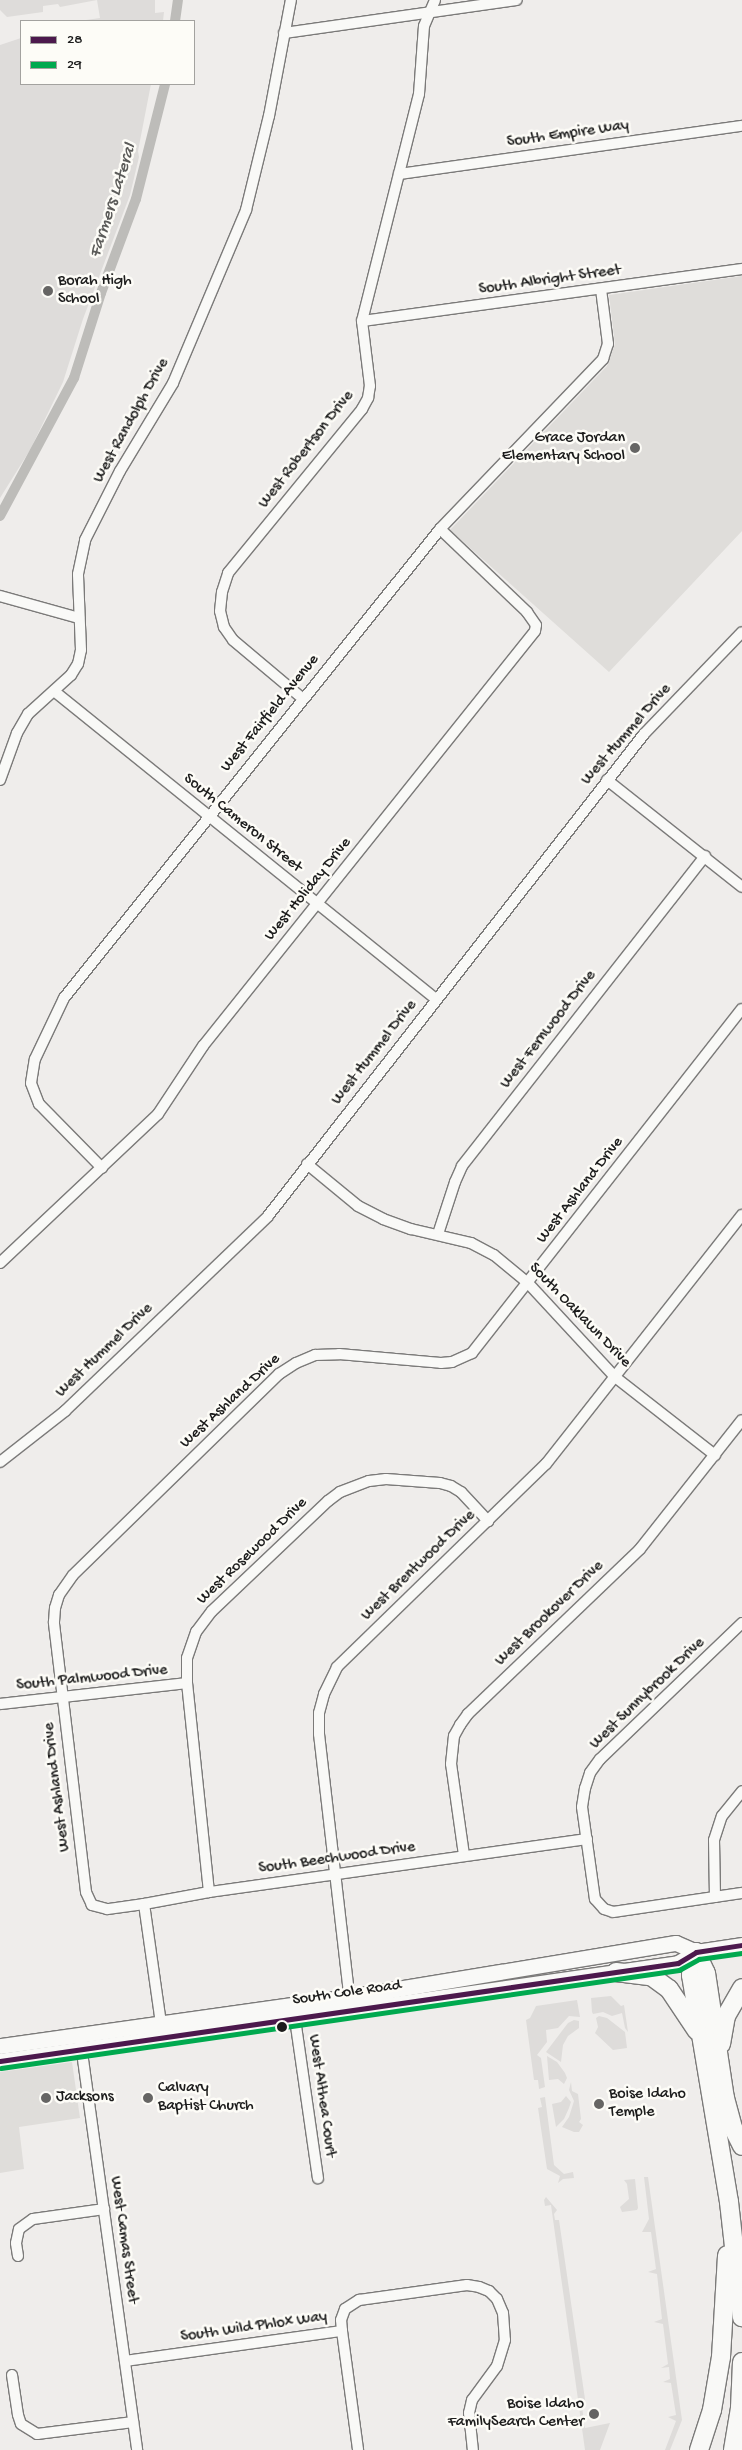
<!DOCTYPE html>
<style>
body{margin:0}
#map{position:relative;width:742px;height:2450px;overflow:hidden;background:#efedeb;font-family:"Gochi Hand",sans-serif}
div>[style]{position:absolute}
[style*='--x']{left:calc(var(--x)*1px);top:calc(var(--y)*1px);width:calc(var(--w)*1px);rotate:calc(var(--a)*1deg)}
.built>*{inset:0;background:#dfddda}
.green>*{inset:0;background:#dedcda}
.canal>*{height:10px;margin:-5px;padding:0 5px;transform-origin:5px;border-radius:5px;background:#bdbcb9}
.roads{filter:drop-shadow(1px 0 #7b7a79) drop-shadow(-1px 0 #7b7a79) drop-shadow(0 1px #7b7a79) drop-shadow(0 -1px #7b7a79)}
.street>*{height:10px;margin:-5px;padding:0 5px;transform-origin:5px;border-radius:5px;background:#f9f9f7}
.primary>*{height:15px;margin:-7.5px;padding:0 7.5px;transform-origin:7.5px;border-radius:7.5px;background:#f9f9f7}
.highway>*{height:18px;margin:-9px;padding:0 9px;transform-origin:9px;border-radius:9px;background:#f9f9f7}
.bus-1>*{height:5px;margin:-2.5px;padding:0 2.5px;transform-origin:2.5px;border-radius:2.5px;background:#4c194d}
.bus-2>*{height:5px;margin:-2.5px;padding:0 2.5px;transform-origin:2.5px;border-radius:2.5px;background:#00a94f}
.dots>*{width:14px;height:14px;translate:-50% -50%;box-sizing:border-box;border:2px solid #fdfcf7;border-radius:50%}
span{translate:-50% -50%;white-space:nowrap;text-align:center;line-height:1.15;-webkit-text-stroke:5px #fdfcf7;paint-order:stroke}
.street-label{font-size:16px;color:#1c1c1c}
.poi-label{font-size:16px;color:#1c1c1c}
.left{translate:0 -50%;text-align:left}
.right{translate:-100% -50%;text-align:right}
.water-label{font-size:18px;color:#5b5b59;font-style:italic}
.legend{position:absolute;left:20px;top:20px;width:175px;height:65px;box-sizing:border-box;background:#fdfcf7;border:1px solid #a3a29f;margin:0;padding:6px 9px;list-style:none;font-size:15px;color:#1c1c1c}
.legend li{display:flex;align-items:center;gap:10px;height:25px}
.legend b{width:25px;border:1px solid #a3a29f}
</style>
<div id="map">
<div class="built">
<i style="clip-path:polygon(742px 276px,742px 531px,609px 672px,450px 530px,607px 366px,615px 344px,609px 295px)"></i>
<i style="clip-path:polygon(72px 2062px,80px 2118px,19px 2127px,24px 2169px,0 2173px,0 2072px)"></i>
</div>
<div class="green">
<i style="clip-path:polygon(0 0,155px 0,155px 13px,164px 12px,163px 21px,79px 21px,100px 18px,97px 0,60px 7px,58px 4px,43px 6px,43px 12px,7px 17px,0 10px)"></i>
<i style="clip-path:polygon(21px 38px,21px 84px,151px 84px,138px 151px,139px 157px,130px 195px,83px 319px,63px 382px,30px 450px,0 498px,0 45px)"></i>
<i style="clip-path:polygon(611px 1996px,621px 2006px,624px 2005px,628px 2032px,625px 2028px,622px 2013px,612px 2016px,603px 2012px,593px 2014px,592px 2012px,591px 1998px)"></i>
<i style="clip-path:polygon(577px 2000px,580px 2017px,569px 2016px,558px 2028px,546px 2030px,547px 2042px,537px 2055px,541px 2058px,545px 2087px,539px 2089px,538px 2080px,534px 2080px,526px 2020px,530px 2018px,536px 2006px)"></i>
<i style="clip-path:polygon(599px 2016px,607px 2018px,625px 2032px,627px 2048px,613px 2050px,595px 2033px,598px 2027px,596px 2018px)"></i>
<i style="clip-path:polygon(574px 2020px,579px 2021px,579px 2028px,568px 2036px,563px 2045px,561px 2062px,546px 2052px,568px 2023px)"></i>
<i style="clip-path:polygon(547px 2056px,557px 2062px,565px 2073px,567px 2078px,564px 2084px,558px 2079px,549px 2080px)"></i>
<i style="clip-path:polygon(571px 2082px,572px 2091px,578px 2094px,581px 2119px,579px 2122px,583px 2125px,579px 2132px,574px 2132px,562px 2127px,569px 2117px,574px 2101px,569px 2090px)"></i>
<i style="clip-path:polygon(566px 2096px,571px 2102px,569px 2108px,564px 2119px,556px 2127px,552px 2104px,561px 2102px)"></i>
<i style="clip-path:polygon(545px 2097px,554px 2165px,564px 2174px,573px 2172px,574px 2178px,563px 2179px,558px 2183px,560px 2176px,547px 2169px,538px 2108px,542px 2107px,540px 2098px)"></i>
<i style="clip-path:polygon(644px 2177px,648px 2177px,682px 2420px,670px 2450px,665px 2450px,676px 2421px,668px 2417px,676px 2415px,671px 2383px,663px 2382px,670px 2379px,669px 2367px,661px 2368px,668px 2364px,663px 2324px,654px 2322px,662px 2319px,657px 2274px,648px 2272px,656px 2269px,651px 2232px,642px 2232px,649px 2219px)"></i>
<i style="clip-path:polygon(635px 2179px,638px 2208px,637px 2210px,622px 2212px,620px 2207px,629px 2199px,627px 2184px,624px 2180px)"></i>
<i style="clip-path:polygon(546px 2197px,557px 2210px,554px 2214px,555px 2220px,559px 2220px,586px 2406px,582px 2407px,585px 2428px,610px 2423px,600px 2450px,585px 2450px,551px 2205px,545px 2206px,544px 2200px)"></i>
</div>
<div class="canal">
<i style="--x:175;--y:21;--w:21;--a:-82"></i>
<i style="--x:0;--y:516;--w:157;--a:-61.8"></i>
<i style="--x:74;--y:378;--w:89;--a:-72.4"></i>
<i style="--x:101;--y:293;--w:100;--a:-69.6"></i>
<i style="--x:136;--y:199;--w:119;--a:-75.8"></i>
</div>
<div class="roads">
<div class="street">
<i style="--x:284;--y:33;--w:235;--a:-8.1"></i>
<i style="--x:399;--y:174;--w:346;--a:-8"></i>
<i style="--x:362;--y:321;--w:384;--a:-7.8"></i>
<i style="--x:0;--y:596;--w:82;--a:15.6"></i>
<i style="--x:54;--y:691;--w:491;--a:38.9"></i>
<i style="--x:302;--y:698;--w:90;--a:-140"></i>
<i style="--x:233;--y:640;--w:16;--a:-125"></i>
<i style="--x:224;--y:627;--w:16;--a:-104"></i>
<i style="--x:220;--y:611;--w:19;--a:-84"></i>
<i style="--x:222;--y:592;--w:20;--a:-72"></i>
<i style="--x:228;--y:573;--w:212;--a:-50.7"></i>
<i style="--x:362;--y:409;--w:13;--a:-61"></i>
<i style="--x:368;--y:398;--w:12;--a:-81"></i>
<i style="--x:370;--y:386;--w:65;--a:-97"></i>
<i style="--x:362;--y:321;--w:234;--a:-75.9"></i>
<i style="--x:419;--y:94;--w:68;--a:-85.8"></i>
<i style="--x:424;--y:26;--w:28;--a:-67"></i>
<i style="--x:0;--y:780;--w:50;--a:-70.1"></i>
<i style="--x:17;--y:733;--w:22;--a:-60"></i>
<i style="--x:28;--y:714;--w:58;--a:-42.2"></i>
<i style="--x:71;--y:675;--w:13;--a:-58"></i>
<i style="--x:78;--y:664;--w:14;--a:-78"></i>
<i style="--x:81;--y:650;--w:76;--a:-92.3"></i>
<i style="--x:78;--y:574;--w:35;--a:-78"></i>
<i style="--x:85;--y:540;--w:77;--a:-63.1"></i>
<i style="--x:120;--y:471;--w:103;--a:-58.9"></i>
<i style="--x:173;--y:383;--w:188;--a:-67.1"></i>
<i style="--x:246;--y:210;--w:97;--a:-76.3"></i>
<i style="--x:269;--y:116;--w:118;--a:-79.3"></i>
<i style="--x:607;--y:780;--w:172;--a:38.4"></i>
<i style="--x:307;--y:1164;--w:66;--a:39.5"></i>
<i style="--x:358;--y:1206;--w:28;--a:27"></i>
<i style="--x:383;--y:1219;--w:30;--a:20"></i>
<i style="--x:411;--y:1229;--w:62;--a:13.1"></i>
<i style="--x:471;--y:1243;--w:26;--a:28"></i>
<i style="--x:494;--y:1255;--w:44;--a:39.5"></i>
<i style="--x:528;--y:1283;--w:128;--a:47.2"></i>
<i style="--x:615;--y:1377;--w:127;--a:38"></i>
<i style="--x:102;--y:1168;--w:90;--a:-134.5"></i>
<i style="--x:39;--y:1104;--w:22;--a:-111"></i>
<i style="--x:31;--y:1083;--w:24;--a:-81"></i>
<i style="--x:35;--y:1059;--w:68;--a:-64.6"></i>
<i style="--x:64;--y:998;--w:601;--a:-51.28"></i>
<i style="--x:440;--y:529;--w:236;--a:-46.2"></i>
<i style="--x:603;--y:359;--w:16;--a:-72"></i>
<i style="--x:608;--y:344;--w:55;--a:-97.3"></i>
<i style="--x:438;--y:1234;--w:55;--a:-71.9"></i>
<i style="--x:455;--y:1182;--w:17;--a:-66"></i>
<i style="--x:462;--y:1166;--w:394;--a:-51.9"></i>
<i style="--x:0;--y:1263;--w:217;--a:-43.3"></i>
<i style="--x:158;--y:1114;--w:82;--a:-56.5"></i>
<i style="--x:203;--y:1046;--w:531;--a:-51.34"></i>
<i style="--x:535;--y:631;--w:6;--a:-81"></i>
<i style="--x:536;--y:625;--w:16;--a:-125"></i>
<i style="--x:527;--y:612;--w:120;--a:-136.3"></i>
<i style="--x:0;--y:1462;--w:83;--a:-38.1"></i>
<i style="--x:65;--y:1411;--w:281;--a:-43.8"></i>
<i style="--x:268;--y:1216;--w:611;--a:-52.04"></i>
<i style="--x:644;--y:734;--w:141;--a:-46.1"></i>
<i style="--x:742;--y:1623;--w:197;--a:136.2"></i>
<i style="--x:600;--y:1759;--w:17;--a:126"></i>
<i style="--x:590;--y:1773;--w:16;--a:108"></i>
<i style="--x:585;--y:1788;--w:19;--a:99"></i>
<i style="--x:582;--y:1807;--w:93;--a:82"></i>
<i style="--x:595;--y:1899;--w:13;--a:48"></i>
<i style="--x:604;--y:1909;--w:9;--a:18"></i>
<i style="--x:613;--y:1912;--w:130;--a:-8.4"></i>
<i style="--x:0;--y:1704;--w:188;--a:-6.4"></i>
<i style="--x:587;--y:1839;--w:382;--a:172"></i>
<i style="--x:209;--y:1892;--w:66;--a:169.5"></i>
<i style="--x:144;--y:1904;--w:37;--a:172"></i>
<i style="--x:107;--y:1909;--w:16;--a:-165"></i>
<i style="--x:92;--y:1905;--w:14;--a:-115"></i>
<i style="--x:86;--y:1892;--w:272;--a:-96.8"></i>
<i style="--x:54;--y:1622;--w:14;--a:-86"></i>
<i style="--x:55;--y:1608;--w:14;--a:-73"></i>
<i style="--x:59;--y:1595;--w:24;--a:-55"></i>
<i style="--x:73;--y:1575;--w:288;--a:-44.3"></i>
<i style="--x:279;--y:1374;--w:20;--a:-33"></i>
<i style="--x:296;--y:1363;--w:21;--a:-23"></i>
<i style="--x:315;--y:1355;--w:24;--a:-2"></i>
<i style="--x:339;--y:1354;--w:102;--a:5"></i>
<i style="--x:441;--y:1363;--w:11;--a:-5"></i>
<i style="--x:452;--y:1362;--w:22;--a:-24"></i>
<i style="--x:472;--y:1353;--w:437;--a:-51.9"></i>
<i style="--x:464;--y:1855;--w:92;--a:-98.1"></i>
<i style="--x:451;--y:1764;--w:28;--a:-84"></i>
<i style="--x:454;--y:1736;--w:13;--a:-61"></i>
<i style="--x:460;--y:1725;--w:14;--a:-54"></i>
<i style="--x:468;--y:1714;--w:238;--a:-43.8"></i>
<i style="--x:640;--y:1549;--w:164;--a:-51.7"></i>
<i style="--x:209;--y:1892;--w:210;--a:-96"></i>
<i style="--x:187;--y:1683;--w:25;--a:-90"></i>
<i style="--x:187;--y:1658;--w:28;--a:-71"></i>
<i style="--x:196;--y:1632;--w:26;--a:-53"></i>
<i style="--x:212;--y:1611;--w:160;--a:-43.5"></i>
<i style="--x:328;--y:1501;--w:15;--a:-37"></i>
<i style="--x:340;--y:1492;--w:31;--a:-21"></i>
<i style="--x:369;--y:1481;--w:17;--a:-7"></i>
<i style="--x:386;--y:1479;--w:54;--a:4.2"></i>
<i style="--x:440;--y:1483;--w:11;--a:15"></i>
<i style="--x:451;--y:1486;--w:12;--a:31"></i>
<i style="--x:461;--y:1492;--w:40;--a:47"></i>
<i style="--x:715;--y:1897;--w:57;--a:-91"></i>
<i style="--x:714;--y:1840;--w:25;--a:-72"></i>
<i style="--x:722;--y:1816;--w:32;--a:-51"></i>
<i style="--x:144;--y:1904;--w:120;--a:81.9"></i>
<i style="--x:350;--y:2002;--w:270;--a:-96.6"></i>
<i style="--x:319;--y:1734;--w:21;--a:-90"></i>
<i style="--x:319;--y:1713;--w:20;--a:-75"></i>
<i style="--x:324;--y:1694;--w:30;--a:-64"></i>
<i style="--x:337;--y:1667;--w:291;--a:-44.2"></i>
<i style="--x:546;--y:1464;--w:317;--a:-51.8"></i>
<i style="--x:295;--y:2019;--w:161;--a:81.8"></i>
<i style="--x:81;--y:2045;--w:409;--a:82.1"></i>
<i style="--x:18;--y:2256;--w:13;--a:-99"></i>
<i style="--x:16;--y:2243;--w:14;--a:-78"></i>
<i style="--x:19;--y:2229;--w:17;--a:-36"></i>
<i style="--x:33;--y:2219;--w:72;--a:-8"></i>
<i style="--x:342;--y:2331;--w:120;--a:82.3"></i>
<i style="--x:125;--y:2361;--w:219;--a:-7.9"></i>
<i style="--x:342;--y:2331;--w:11;--a:-95"></i>
<i style="--x:341;--y:2320;--w:12;--a:-70"></i>
<i style="--x:345;--y:2309;--w:17;--a:-33"></i>
<i style="--x:359;--y:2300;--w:109;--a:-7.9"></i>
<i style="--x:467;--y:2285;--w:12;--a:9"></i>
<i style="--x:479;--y:2287;--w:11;--a:22"></i>
<i style="--x:489;--y:2291;--w:11;--a:45"></i>
<i style="--x:497;--y:2299;--w:15;--a:67"></i>
<i style="--x:503;--y:2313;--w:27;--a:86"></i>
<i style="--x:505;--y:2340;--w:27;--a:107"></i>
<i style="--x:497;--y:2366;--w:42;--a:126.3"></i>
<i style="--x:472;--y:2400;--w:13;--a:103"></i>
<i style="--x:469;--y:2413;--w:37;--a:84"></i>
<i style="--x:12;--y:2375;--w:40;--a:81.5"></i>
<i style="--x:18;--y:2415;--w:9;--a:72"></i>
<i style="--x:21;--y:2424;--w:19;--a:32"></i>
<i style="--x:37;--y:2434;--w:97;--a:-7.1"></i>
</div>
<div class="primary">
<i style="--x:0;--y:2046;--w:352;--a:-8"></i>
<i style="--x:349;--y:1997;--w:331;--a:-9.4"></i>
<i style="--x:676;--y:1943;--w:22;--a:24"></i>
<i style="--x:0;--y:2061;--w:685;--a:-8.22"></i>
<i style="--x:678;--y:1963;--w:21;--a:-31"></i>
<i style="--x:696;--y:1952;--w:47;--a:-8.7"></i>
</div>
<div class="highway">
<i style="--x:696;--y:1952;--w:24;--a:102"></i>
<i style="--x:691;--y:1975;--w:230;--a:80.5"></i>
<i style="--x:729;--y:2202;--w:116;--a:83.6"></i>
<i style="--x:696;--y:1952;--w:23;--a:65"></i>
<i style="--x:706;--y:1973;--w:126;--a:81.4"></i>
<i style="--x:725;--y:2098;--w:31;--a:75"></i>
<i style="--x:733;--y:2128;--w:20;--a:63"></i>
<i style="--x:616;--y:1972;--w:35;--a:7"></i>
<i style="--x:651;--y:1976;--w:22;--a:36"></i>
<i style="--x:669;--y:1989;--w:50;--a:56.3"></i>
<i style="--x:721;--y:2044;--w:28;--a:-80"></i>
<i style="--x:726;--y:2016;--w:32;--a:-60"></i>
<i style="--x:699;--y:2450;--w:42;--a:-72"></i>
<i style="--x:712;--y:2410;--w:54;--a:-80.4"></i>
<i style="--x:721;--y:2357;--w:102;--a:-86.6"></i>
<i style="--x:733;--y:2450;--w:43;--a:-80.5"></i>
<i style="--x:740;--y:2408;--w:46;--a:-87.5"></i>
</div>
</div>
<div class="bus-1">
<i style="--x:0;--y:2061;--w:685;--a:-8.22"></i>
<i style="--x:678;--y:1963;--w:21;--a:-31"></i>
<i style="--x:696;--y:1952;--w:47;--a:-8.7"></i>
</div>
<div class="bus-2">
<i style="--x:1;--y:2068;--w:685;--a:-8.22"></i>
<i style="--x:679;--y:1970;--w:23;--a:-29"></i>
<i style="--x:699;--y:1959;--w:43;--a:-7.9"></i>
</div>
<div class="dots">
<i style="left:48px;top:291px;background:#666564"></i>
<i style="left:635px;top:448px;background:#666564"></i>
<i style="left:282px;top:2027px;background:#1c1c1c"></i>
<i style="left:46px;top:2098px;background:#666564"></i>
<i style="left:148px;top:2098px;background:#666564"></i>
<i style="left:599px;top:2104px;background:#666564"></i>
<i style="left:594px;top:2414px;background:#666564"></i>
</div>
<div class="street-label">
<span style="left:568px;top:135px;rotate:-8deg">South Empire Way</span>
<span style="left:550px;top:281px;rotate:-8deg">South Albright Street</span>
<span style="left:132px;top:421px;rotate:-61deg">West Randolph Drive</span>
<span style="left:307px;top:450px;rotate:-52deg">West Robertson Drive</span>
<span style="left:271px;top:714px;rotate:-51deg">West Fairfield Avenue</span>
<span style="left:627px;top:735px;rotate:-49deg">West Hummel Drive</span>
<span style="left:242px;top:824px;rotate:39deg">South Cameron Street</span>
<span style="left:309px;top:890px;rotate:-51deg">West Holiday Drive</span>
<span style="left:549px;top:1030px;rotate:-52deg">West Fernwood Drive</span>
<span style="left:375px;top:1053px;rotate:-52deg">West Hummel Drive</span>
<span style="left:581px;top:1191px;rotate:-52deg">West Ashland Drive</span>
<span style="left:579px;top:1316px;rotate:46deg">South Oaklawn Drive</span>
<span style="left:105px;top:1351px;rotate:-44deg">West Hummel Drive</span>
<span style="left:231px;top:1402px;rotate:-43deg">West Ashland Drive</span>
<span style="left:253px;top:1552px;rotate:-44deg">West Rosewood Drive</span>
<span style="left:419px;top:1566px;rotate:-44deg">West Brentwood Drive</span>
<span style="left:550px;top:1614px;rotate:-44deg">West Brookover Drive</span>
<span style="left:92px;top:1679px;rotate:-6deg">South Palmwood Drive</span>
<span style="left:648px;top:1694px;rotate:-44deg">West Sunnybrook Drive</span>
<span style="left:58px;top:1787px;rotate:-97deg">West Ashland Drive</span>
<span style="left:337px;top:1859px;rotate:-8deg">South Beechwood Drive</span>
<span style="left:347px;top:1994px;rotate:-8deg">South Cole Road</span>
<span style="left:321px;top:2096px;rotate:82deg">West Althea Court</span>
<span style="left:123px;top:2240px;rotate:82deg">West Camas Street</span>
<span style="left:254px;top:2328px;rotate:-8deg">South Wild Phlox Way</span>
</div>
<div class="poi-label">
<span class="left" style="left:58px;top:291px">Borah High<br>School</span>
<span class="right" style="left:625px;top:448px">Grace Jordan<br>Elementary School</span>
<span class="left" style="left:158px;top:2098px">Calvary<br>Baptist Church</span>
<span class="left" style="left:609px;top:2104px">Boise Idaho<br>Temple</span>
<span class="left" style="left:56px;top:2098px">Jacksons</span>
<span class="right" style="left:584px;top:2414px">Boise Idaho<br>FamilySearch Center</span>
</div>
<div class="water-label">
<span style="left:114px;top:201px;rotate:-72deg">Farmers Lateral</span>
</div>
<ul class="legend">
<li><b style="height:6px;background:#4c194d"></b>28</li>
<li><b style="height:6px;background:#00a94f"></b>29</li>
</ul>
</div>
